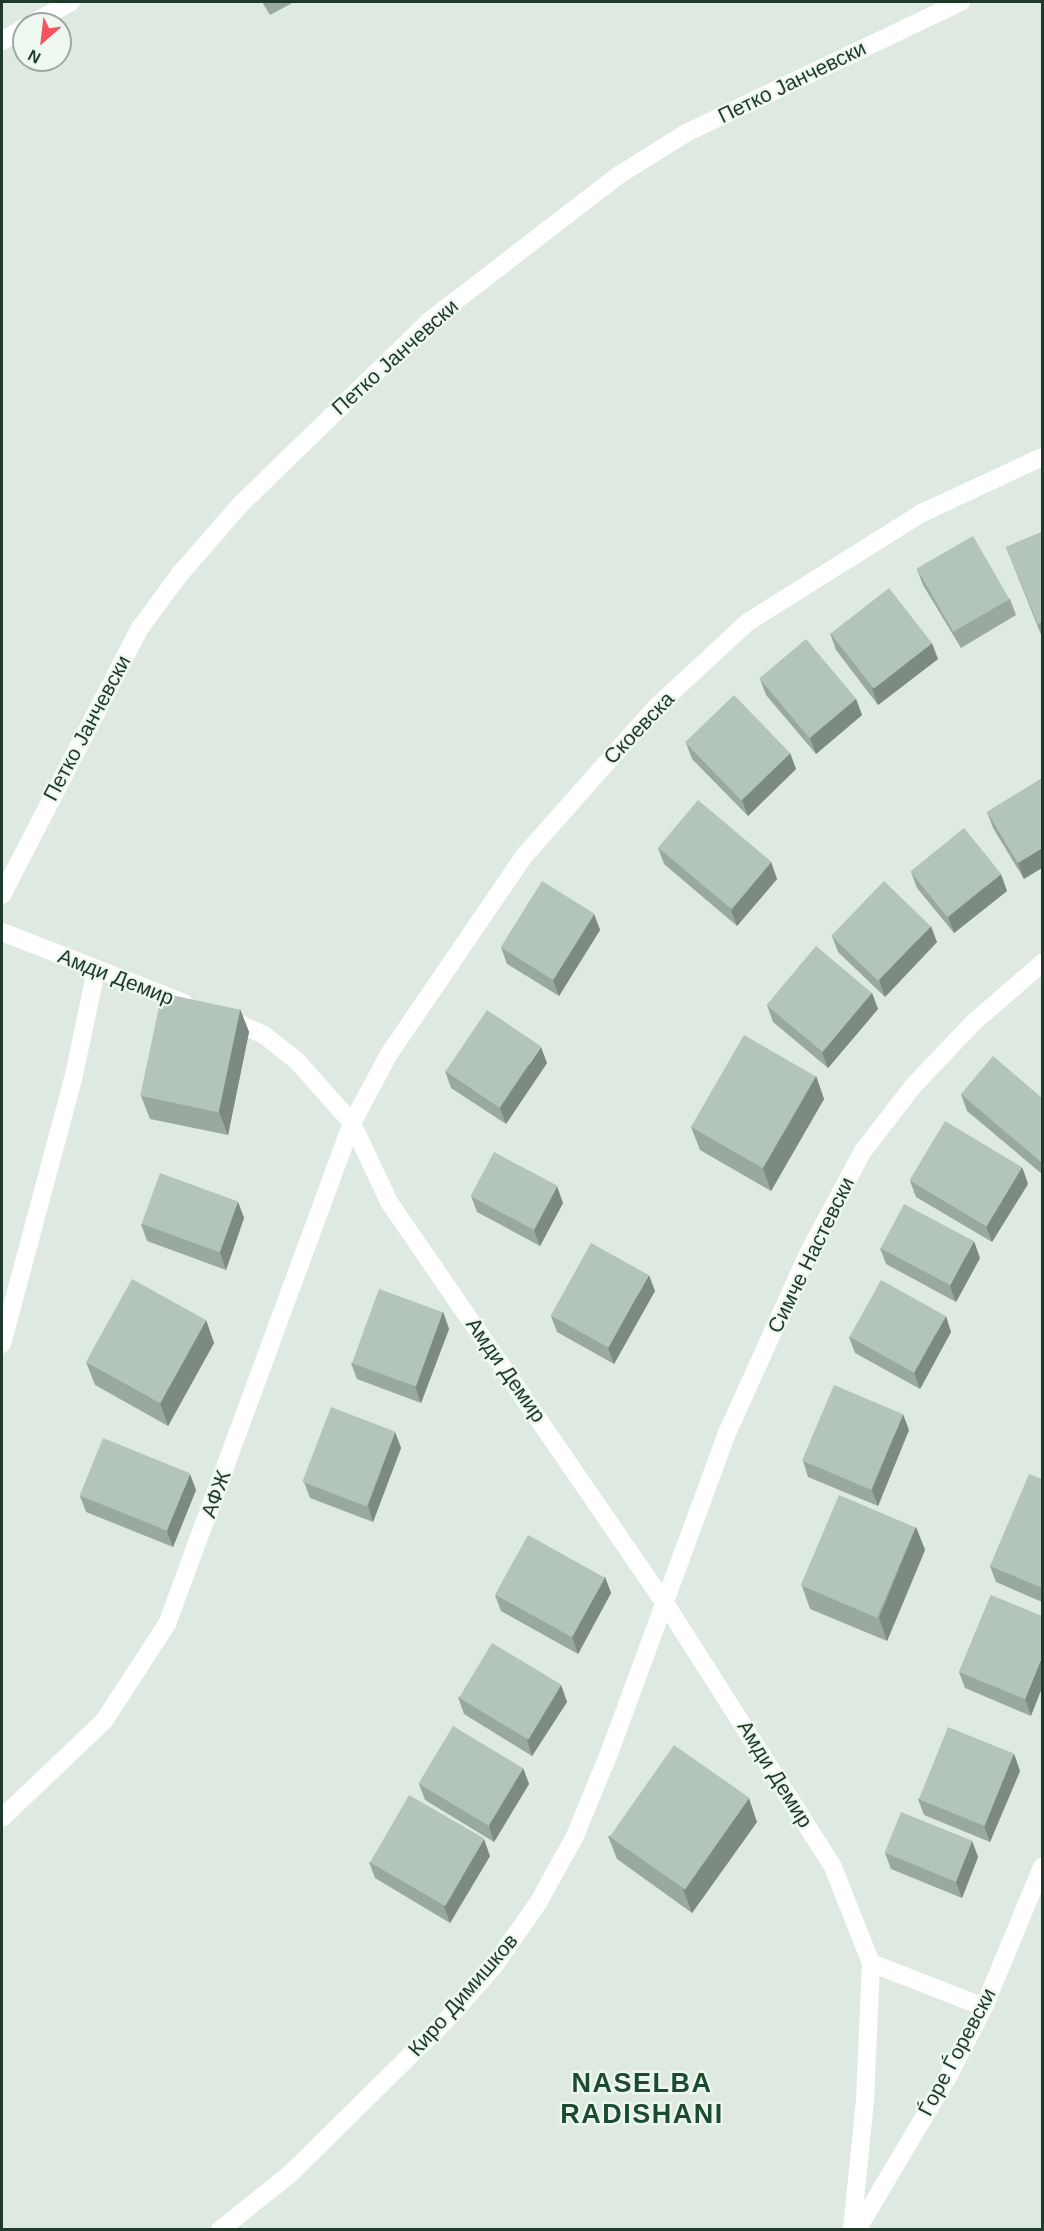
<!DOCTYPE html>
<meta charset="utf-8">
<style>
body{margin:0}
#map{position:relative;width:1044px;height:2231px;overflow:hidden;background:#deeae1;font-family:Arial,sans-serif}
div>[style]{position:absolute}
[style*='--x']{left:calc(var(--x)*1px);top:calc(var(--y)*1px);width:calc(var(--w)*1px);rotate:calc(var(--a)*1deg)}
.minor>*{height:18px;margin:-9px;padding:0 9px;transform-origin:9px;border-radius:9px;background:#fff}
.wall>*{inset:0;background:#9aa99f}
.shaded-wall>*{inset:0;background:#7d8a82}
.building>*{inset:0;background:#b3c5b9;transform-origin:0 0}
span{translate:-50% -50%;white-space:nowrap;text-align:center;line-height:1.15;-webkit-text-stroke:4.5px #eef7f0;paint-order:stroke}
.street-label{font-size:21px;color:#1f3a2a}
.district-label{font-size:27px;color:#1b4c30;font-weight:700;letter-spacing:1.5px}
.frame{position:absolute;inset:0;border:3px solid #1f3a2a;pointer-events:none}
.north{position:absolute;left:12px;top:12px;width:60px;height:60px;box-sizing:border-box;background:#eef7f0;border:2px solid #9baba1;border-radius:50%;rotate:208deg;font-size:16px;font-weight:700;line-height:24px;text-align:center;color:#1f3a2a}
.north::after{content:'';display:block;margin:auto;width:21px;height:27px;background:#f4525f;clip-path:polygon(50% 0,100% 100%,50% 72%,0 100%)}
</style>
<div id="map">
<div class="minor">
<i style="--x:31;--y:24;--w:46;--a:-28.8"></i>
<i style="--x:2;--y:41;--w:26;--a:-31"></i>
<i style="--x:2;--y:895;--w:301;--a:-62.7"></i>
<i style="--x:140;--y:628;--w:67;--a:-53.5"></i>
<i style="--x:180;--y:574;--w:91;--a:-49"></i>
<i style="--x:240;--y:505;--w:262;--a:-44.2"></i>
<i style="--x:428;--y:322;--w:241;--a:-37.6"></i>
<i style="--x:619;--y:175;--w:79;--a:-32.1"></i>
<i style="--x:686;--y:133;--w:305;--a:-25.5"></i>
<i style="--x:2;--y:932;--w:195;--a:21.3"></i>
<i style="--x:224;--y:1017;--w:44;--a:24.2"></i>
<i style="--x:264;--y:1035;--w:42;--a:38.2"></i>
<i style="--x:297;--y:1061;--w:83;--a:48.4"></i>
<i style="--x:352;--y:1123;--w:87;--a:64.9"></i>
<i style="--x:389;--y:1202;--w:487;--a:55.5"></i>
<i style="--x:665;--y:1603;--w:313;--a:57.5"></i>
<i style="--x:833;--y:1867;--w:103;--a:68.4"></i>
<i style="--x:871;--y:1963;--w:138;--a:92.5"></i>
<i style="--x:865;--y:2101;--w:130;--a:95.8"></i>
<i style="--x:2;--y:1344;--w:278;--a:-75"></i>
<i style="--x:74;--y:1075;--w:106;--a:-78.1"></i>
<i style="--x:2;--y:1818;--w:141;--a:-43.6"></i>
<i style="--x:104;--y:1721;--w:116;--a:-57"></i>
<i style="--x:167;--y:1624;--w:534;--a:-69.73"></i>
<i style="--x:352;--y:1123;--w:78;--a:-61.8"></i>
<i style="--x:389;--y:1054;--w:241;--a:-55.7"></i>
<i style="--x:525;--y:855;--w:196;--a:-48.5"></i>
<i style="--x:655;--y:708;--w:127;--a:-42.8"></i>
<i style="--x:748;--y:622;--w:205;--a:-32.1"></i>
<i style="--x:922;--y:513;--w:132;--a:-25"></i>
<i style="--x:871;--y:1963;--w:121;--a:21.3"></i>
<i style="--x:220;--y:2230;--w:88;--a:-38.6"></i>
<i style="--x:289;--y:2175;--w:229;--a:-44.6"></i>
<i style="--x:452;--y:2014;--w:64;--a:-48.8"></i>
<i style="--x:494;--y:1966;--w:77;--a:-55.1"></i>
<i style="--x:538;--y:1903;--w:77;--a:-61.1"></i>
<i style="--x:575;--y:1836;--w:92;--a:-67.6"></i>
<i style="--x:610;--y:1751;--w:341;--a:-69.8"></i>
<i style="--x:728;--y:1431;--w:196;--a:-65.7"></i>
<i style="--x:809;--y:1252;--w:115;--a:-61.9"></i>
<i style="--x:863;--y:1151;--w:83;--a:-52.3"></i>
<i style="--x:914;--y:1085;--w:87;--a:-46.4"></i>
<i style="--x:974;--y:1022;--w:90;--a:-40.9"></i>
<i style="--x:857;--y:2230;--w:180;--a:-59.3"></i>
<i style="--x:949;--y:2075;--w:76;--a:-62.8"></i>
<i style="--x:984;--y:2007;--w:152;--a:-67.5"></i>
</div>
<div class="wall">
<i style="clip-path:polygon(262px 2px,294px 2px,270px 15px)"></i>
<i style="clip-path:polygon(1042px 532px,1042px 637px,1006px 547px)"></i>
<i style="clip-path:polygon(917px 569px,1010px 599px,1016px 615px,961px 648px,923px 585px)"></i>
<i style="clip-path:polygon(830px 633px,938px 659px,878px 705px,836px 650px)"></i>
<i style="clip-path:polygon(760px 679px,856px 699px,862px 715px,816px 754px,766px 695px)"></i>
<i style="clip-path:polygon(686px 743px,790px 753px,796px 769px,748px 816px,692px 759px)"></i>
<i style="clip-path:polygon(1041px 779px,1024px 879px,993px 828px,987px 812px)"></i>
<i style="clip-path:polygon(658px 848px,771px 862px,777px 879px,737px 926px,664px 864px)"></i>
<i style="clip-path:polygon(911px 872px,1007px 891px,954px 933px,917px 888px)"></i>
<i style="clip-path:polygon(594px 914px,600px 930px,559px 996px,507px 964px,501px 947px)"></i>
<i style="clip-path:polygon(832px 936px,937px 942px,885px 997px,838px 952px)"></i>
<i style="clip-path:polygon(872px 993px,878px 1009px,828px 1068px,773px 1022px,767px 1005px)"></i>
<i style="clip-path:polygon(240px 1009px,249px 1032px,228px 1135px,150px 1119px,141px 1096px)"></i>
<i style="clip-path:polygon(547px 1063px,506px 1124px,451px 1088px,445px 1071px)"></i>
<i style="clip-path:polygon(816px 1076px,824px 1099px,771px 1191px,700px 1150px,691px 1127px)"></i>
<i style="clip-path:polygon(961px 1094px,1042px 1098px,1042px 1174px,967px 1111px)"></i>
<i style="clip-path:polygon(1022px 1167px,1028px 1184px,992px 1242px,916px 1197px,910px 1181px)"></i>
<i style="clip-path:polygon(471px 1196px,563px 1203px,540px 1246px,477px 1212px)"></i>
<i style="clip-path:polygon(238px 1202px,244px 1218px,226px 1270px,147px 1241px,141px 1224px)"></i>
<i style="clip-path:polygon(880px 1248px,980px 1258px,956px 1302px,886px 1264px)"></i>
<i style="clip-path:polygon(655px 1291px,614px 1364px,557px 1332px,551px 1316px)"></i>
<i style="clip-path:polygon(443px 1312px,449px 1329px,421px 1403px,357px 1379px,351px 1363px)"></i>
<i style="clip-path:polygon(206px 1320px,214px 1343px,168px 1426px,95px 1385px,86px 1362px)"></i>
<i style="clip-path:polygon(951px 1332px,920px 1389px,855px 1353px,849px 1337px)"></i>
<i style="clip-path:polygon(909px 1430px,878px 1506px,808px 1477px,803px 1461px)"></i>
<i style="clip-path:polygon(395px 1432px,401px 1448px,373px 1522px,310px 1498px,304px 1482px)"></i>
<i style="clip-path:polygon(1042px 1479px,1042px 1602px,996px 1582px,990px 1566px)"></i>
<i style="clip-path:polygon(196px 1490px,173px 1547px,86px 1512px,80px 1496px)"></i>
<i style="clip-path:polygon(916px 1527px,925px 1550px,887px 1641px,810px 1609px,802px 1586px)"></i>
<i style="clip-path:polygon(605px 1577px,611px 1593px,578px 1654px,501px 1611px,495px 1595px)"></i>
<i style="clip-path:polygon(991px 1595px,1031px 1716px,965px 1688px,959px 1672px)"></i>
<i style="clip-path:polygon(561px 1685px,567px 1702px,532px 1756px,464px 1714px,458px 1697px)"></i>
<i style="clip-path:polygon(1014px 1754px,1020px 1771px,990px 1842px,924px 1815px,918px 1799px)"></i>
<i style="clip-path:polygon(523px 1768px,529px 1784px,494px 1842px,425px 1800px,419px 1784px)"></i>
<i style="clip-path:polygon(757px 1822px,692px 1913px,617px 1859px,608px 1836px)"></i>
<i style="clip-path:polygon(972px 1841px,978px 1857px,962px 1898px,891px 1869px,885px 1853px)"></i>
<i style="clip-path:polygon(490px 1856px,450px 1923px,375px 1878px,369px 1862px)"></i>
</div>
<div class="shaded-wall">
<i style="clip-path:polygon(932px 643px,938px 659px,878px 705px,872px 688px)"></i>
<i style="clip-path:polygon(856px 699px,862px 715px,816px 754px,810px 738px)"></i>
<i style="clip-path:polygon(790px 753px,796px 769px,748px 816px,742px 800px)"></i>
<i style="clip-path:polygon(1042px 848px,1042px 868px,1024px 879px,1018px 863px)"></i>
<i style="clip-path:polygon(771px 862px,777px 879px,737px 926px,731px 910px)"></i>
<i style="clip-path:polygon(1001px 874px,1007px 891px,954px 933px,948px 917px)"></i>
<i style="clip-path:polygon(594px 914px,600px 930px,559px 996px,553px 980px)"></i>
<i style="clip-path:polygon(931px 926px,937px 942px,885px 997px,879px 980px)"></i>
<i style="clip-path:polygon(872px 993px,878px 1009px,828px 1068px,822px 1052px)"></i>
<i style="clip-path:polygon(240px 1009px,249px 1032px,228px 1135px,219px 1112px)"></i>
<i style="clip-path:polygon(541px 1047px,547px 1063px,506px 1124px,500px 1108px)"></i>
<i style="clip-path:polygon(816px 1076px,824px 1099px,771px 1191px,763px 1168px)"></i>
<i style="clip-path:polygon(1022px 1167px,1028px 1184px,992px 1242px,986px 1226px)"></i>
<i style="clip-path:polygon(557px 1186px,563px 1203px,540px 1246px,534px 1230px)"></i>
<i style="clip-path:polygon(238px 1202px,244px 1218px,226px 1270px,220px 1253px)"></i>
<i style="clip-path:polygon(974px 1241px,980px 1258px,956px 1302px,950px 1286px)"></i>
<i style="clip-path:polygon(649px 1275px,655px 1291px,614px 1364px,608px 1348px)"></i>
<i style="clip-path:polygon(443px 1312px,449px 1329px,421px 1403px,415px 1386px)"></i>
<i style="clip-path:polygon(946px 1316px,951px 1332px,920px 1389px,914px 1372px)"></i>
<i style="clip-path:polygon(206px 1320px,214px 1343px,168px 1426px,160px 1403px)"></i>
<i style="clip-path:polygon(903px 1414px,909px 1430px,878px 1506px,872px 1490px)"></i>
<i style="clip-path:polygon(395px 1432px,401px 1448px,373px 1522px,368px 1506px)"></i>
<i style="clip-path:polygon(190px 1474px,196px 1490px,173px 1547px,167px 1531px)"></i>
<i style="clip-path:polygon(916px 1527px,925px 1550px,887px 1641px,879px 1618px)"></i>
<i style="clip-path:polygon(605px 1577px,611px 1593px,578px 1654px,572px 1637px)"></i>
<i style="clip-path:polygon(1042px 1657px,1042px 1688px,1031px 1716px,1025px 1699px)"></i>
<i style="clip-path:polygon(561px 1685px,567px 1702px,532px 1756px,527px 1740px)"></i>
<i style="clip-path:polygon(1014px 1754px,1020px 1771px,990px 1842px,984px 1826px)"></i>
<i style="clip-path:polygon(523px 1768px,529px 1784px,494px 1842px,489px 1825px)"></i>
<i style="clip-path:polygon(749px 1798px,757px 1822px,692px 1913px,683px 1889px)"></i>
<i style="clip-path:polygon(484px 1839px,490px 1856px,450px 1923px,444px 1906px)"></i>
<i style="clip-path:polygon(972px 1841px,978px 1857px,962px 1898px,956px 1882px)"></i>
</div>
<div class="building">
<i style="clip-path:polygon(1042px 532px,1042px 622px,1038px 624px,1006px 547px)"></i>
<i style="left:973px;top:536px;width:73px;height:65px;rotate:60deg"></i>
<i style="left:889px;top:588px;width:70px;height:74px;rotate:52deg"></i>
<i style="left:806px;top:639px;width:78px;height:61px;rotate:50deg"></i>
<i style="left:734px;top:695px;width:81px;height:68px;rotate:46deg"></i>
<i style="clip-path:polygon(1041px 779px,1042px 782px,1042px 848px,1018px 863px,987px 812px)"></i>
<i style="left:698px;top:800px;width:96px;height:62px;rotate:40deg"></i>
<i style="left:964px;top:828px;width:59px;height:69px;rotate:51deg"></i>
<i style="left:542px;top:881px;width:62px;height:78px;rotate:32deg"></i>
<i style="left:884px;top:881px;width:65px;height:76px;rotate:44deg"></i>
<i style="left:816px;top:946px;width:73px;height:77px;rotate:40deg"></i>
<i style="left:162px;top:993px;width:80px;height:105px;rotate:12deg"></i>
<i style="left:487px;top:1010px;width:65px;height:74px;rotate:34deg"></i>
<i style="left:744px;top:1035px;width:83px;height:106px;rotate:30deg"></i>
<i style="clip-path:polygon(993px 1056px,1042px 1098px,1042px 1159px,1041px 1162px,961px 1094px)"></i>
<i style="left:945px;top:1121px;width:90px;height:69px;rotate:31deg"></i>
<i style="left:494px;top:1152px;width:72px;height:50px;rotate:28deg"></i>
<i style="left:160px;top:1173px;width:83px;height:54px;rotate:20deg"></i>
<i style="left:904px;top:1204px;width:79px;height:50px;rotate:28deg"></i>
<i style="left:591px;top:1243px;width:66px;height:83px;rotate:29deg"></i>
<i style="left:132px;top:1279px;width:85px;height:95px;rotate:29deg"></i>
<i style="left:881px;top:1280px;width:74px;height:65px;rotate:29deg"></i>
<i style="left:379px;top:1289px;width:68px;height:79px;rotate:20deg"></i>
<i style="left:834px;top:1385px;width:75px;height:82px;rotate:23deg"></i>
<i style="left:331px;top:1407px;width:69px;height:80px;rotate:21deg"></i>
<i style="left:103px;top:1438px;width:94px;height:62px;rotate:22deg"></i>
<i style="clip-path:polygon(1029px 1474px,1042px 1479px,1042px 1588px,990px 1566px)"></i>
<i style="left:839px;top:1495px;width:83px;height:98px;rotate:23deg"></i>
<i style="left:528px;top:1535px;width:88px;height:68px;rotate:29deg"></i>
<i style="clip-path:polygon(991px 1595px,1042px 1616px,1042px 1657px,1025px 1699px,959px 1672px)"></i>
<i style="left:492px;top:1643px;width:81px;height:64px;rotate:31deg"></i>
<i style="left:453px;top:1726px;width:82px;height:67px;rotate:31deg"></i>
<i style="left:948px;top:1727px;width:71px;height:78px;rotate:22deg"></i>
<i style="left:674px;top:1745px;width:92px;height:112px;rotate:35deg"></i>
<i style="left:409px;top:1795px;width:87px;height:78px;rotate:30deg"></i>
<i style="left:901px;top:1812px;width:77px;height:44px;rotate:22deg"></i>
</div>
<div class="street-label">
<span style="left:792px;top:82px;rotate:-26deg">Петко Јанчевски</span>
<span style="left:395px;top:357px;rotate:-42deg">Петко Јанчевски</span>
<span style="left:87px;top:728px;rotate:-62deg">Петко Јанчевски</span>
<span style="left:639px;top:728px;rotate:-46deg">Скоевска</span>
<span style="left:116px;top:977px;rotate:21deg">Амди Демир</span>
<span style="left:811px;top:1255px;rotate:-64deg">Симче Настевски</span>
<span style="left:506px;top:1370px;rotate:55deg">Амди Демир</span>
<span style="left:216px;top:1494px;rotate:-70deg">АФЖ</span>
<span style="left:775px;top:1774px;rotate:58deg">Амди Демир</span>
<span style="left:463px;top:1995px;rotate:-49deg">Киро Димишков</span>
<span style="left:957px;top:2052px;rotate:-62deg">Ѓоре Ѓоревски</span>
</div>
<div class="district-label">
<span style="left:642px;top:2099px">NASELBA<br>RADISHANI</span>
</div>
<div class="frame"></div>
<div class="north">N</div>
</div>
